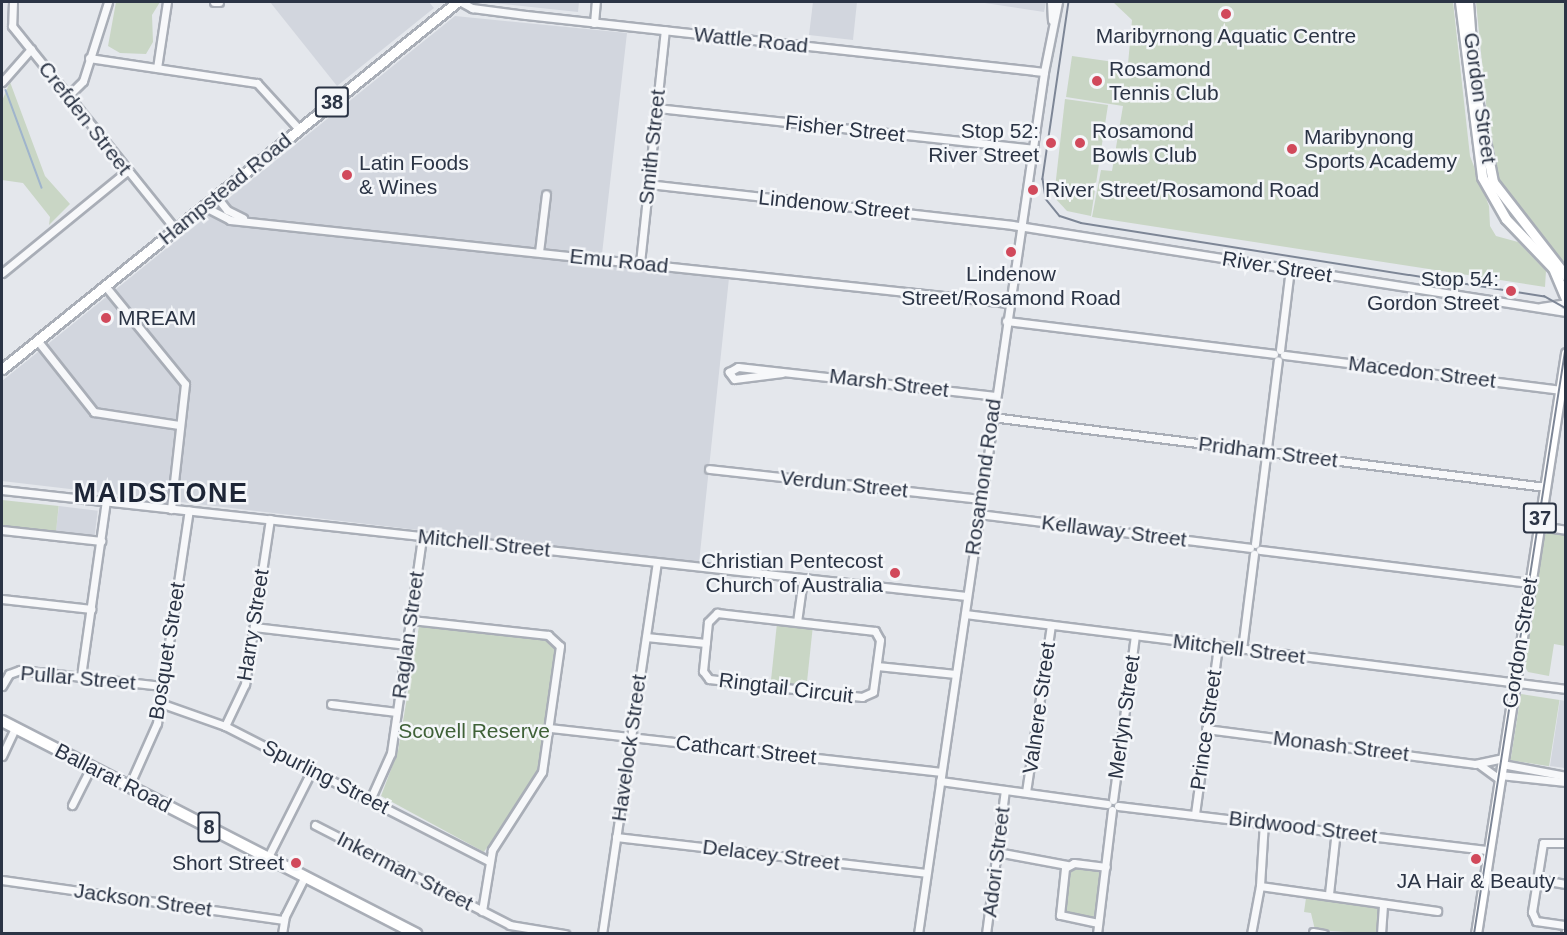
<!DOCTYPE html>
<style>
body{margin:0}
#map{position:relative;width:1567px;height:935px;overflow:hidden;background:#e4e7ec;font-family:Helvetica,sans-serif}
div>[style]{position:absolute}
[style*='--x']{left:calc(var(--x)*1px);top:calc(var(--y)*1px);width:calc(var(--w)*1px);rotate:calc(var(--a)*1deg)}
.built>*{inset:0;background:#d2d6de;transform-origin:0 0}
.green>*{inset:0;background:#c9d6c5;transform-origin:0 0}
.stream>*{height:1.5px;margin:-0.75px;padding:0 0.75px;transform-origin:0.75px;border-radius:0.75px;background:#9fb4cc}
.roads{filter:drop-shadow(2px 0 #a9aeb7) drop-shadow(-2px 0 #a9aeb7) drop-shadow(0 2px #a9aeb7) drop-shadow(0 -2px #a9aeb7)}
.minor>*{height:7px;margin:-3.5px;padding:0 3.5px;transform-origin:3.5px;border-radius:3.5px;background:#f7f8fa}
.major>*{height:9px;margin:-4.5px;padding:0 4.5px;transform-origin:4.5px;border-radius:4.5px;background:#fff}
.highway>*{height:10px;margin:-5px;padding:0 5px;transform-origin:5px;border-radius:5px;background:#fff}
.tram>*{height:1.5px;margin:-0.75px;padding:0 0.75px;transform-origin:0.75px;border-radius:0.75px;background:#7d8696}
.dots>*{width:16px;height:16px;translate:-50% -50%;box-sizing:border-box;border:3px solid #f4f6f9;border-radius:50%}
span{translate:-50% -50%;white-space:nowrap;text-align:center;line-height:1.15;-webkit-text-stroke:5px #f4f6f9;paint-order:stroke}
.shield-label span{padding:2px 4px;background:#f4f6f9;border:2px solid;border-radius:4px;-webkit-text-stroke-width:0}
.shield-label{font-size:20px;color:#2b3445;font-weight:700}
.poi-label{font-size:21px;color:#2b3445}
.left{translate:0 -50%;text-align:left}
.right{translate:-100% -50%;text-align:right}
.street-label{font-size:21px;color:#2b3445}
.park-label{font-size:21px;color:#3f6138}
.district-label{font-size:27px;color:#1d2536;font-weight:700;letter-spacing:1.5px}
.frame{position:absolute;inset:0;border:3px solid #2b3445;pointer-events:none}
</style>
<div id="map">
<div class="built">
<i style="clip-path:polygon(270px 2px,429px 2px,434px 8px,337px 86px)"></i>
<i style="clip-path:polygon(484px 2px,579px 2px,578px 12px)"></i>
<i style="clip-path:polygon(813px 2px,857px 2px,853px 40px,809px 35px)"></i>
<i style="clip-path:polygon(978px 2px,1046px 2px,1044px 12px)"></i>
<i style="clip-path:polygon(455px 16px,627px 33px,601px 263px,729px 278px,699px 563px,2px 481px,2px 381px)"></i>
<i style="left:59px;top:506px;width:39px;height:25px;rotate:7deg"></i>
<i style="clip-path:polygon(1560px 700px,1565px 701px,1565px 768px,1550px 766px)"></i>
</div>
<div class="green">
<i style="clip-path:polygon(116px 2px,160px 2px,152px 15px,153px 42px,146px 54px,120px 53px,108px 46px)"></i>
<i style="clip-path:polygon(1113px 2px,1453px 2px,1470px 156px,1489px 206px,1490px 226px,1496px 236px,1518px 242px,1546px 271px,1545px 287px,1092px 217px,1101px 170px,1112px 171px,1123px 106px,1066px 97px,1072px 56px,1128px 64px,1132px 20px)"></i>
<i style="clip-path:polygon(1476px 2px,1565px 2px,1565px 264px,1501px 183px,1491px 154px)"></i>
<i style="clip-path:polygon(10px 82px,45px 176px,70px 204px,49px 225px,50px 217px,23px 183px,2px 180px,2px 101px)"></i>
<i style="clip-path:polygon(1065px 99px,1108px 105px,1091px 216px,1067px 211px,1054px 197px)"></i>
<i style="left:2px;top:500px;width:57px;height:27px;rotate:6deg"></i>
<i style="clip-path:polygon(1548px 532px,1566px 535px,1565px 646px,1554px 644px,1549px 676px,1528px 672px,1524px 665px,1543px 537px)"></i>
<i style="left:777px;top:623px;width:36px;height:60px;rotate:6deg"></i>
<i style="clip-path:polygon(419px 626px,546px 638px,557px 649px,539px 771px,484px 852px,381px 796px,398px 751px)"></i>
<i style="left:1521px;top:694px;width:39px;height:67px;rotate:9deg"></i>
<i style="clip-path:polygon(1075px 866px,1097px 869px,1101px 876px,1096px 915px,1090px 920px,1067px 917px,1063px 911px,1067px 871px)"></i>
<i style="clip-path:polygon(1329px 897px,1342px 904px,1375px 906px,1380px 910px,1379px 934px,1315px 930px,1311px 913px,1304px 912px,1306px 898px)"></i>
</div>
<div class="stream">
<i style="--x:6;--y:90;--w:104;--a:69.8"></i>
</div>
<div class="roads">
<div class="minor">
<i style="--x:13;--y:2;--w:24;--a:92"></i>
<i style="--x:12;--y:26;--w:260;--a:51.2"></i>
<i style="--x:214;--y:2;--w:5;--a:0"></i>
<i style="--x:461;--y:2;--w:13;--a:29"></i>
<i style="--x:472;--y:8;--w:54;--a:7.4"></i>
<i style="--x:526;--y:15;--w:521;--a:6.28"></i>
<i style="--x:1051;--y:2;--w:18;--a:87"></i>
<i style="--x:594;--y:23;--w:21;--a:-85"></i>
<i style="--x:89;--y:58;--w:170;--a:8.5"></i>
<i style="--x:257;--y:83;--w:62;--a:47.6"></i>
<i style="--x:157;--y:68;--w:67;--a:-81.4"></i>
<i style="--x:2;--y:82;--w:44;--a:-48.7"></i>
<i style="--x:68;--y:96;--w:21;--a:-45"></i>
<i style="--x:83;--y:81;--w:83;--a:-72.4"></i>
<i style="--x:657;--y:108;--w:377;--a:6.2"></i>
<i style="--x:648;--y:184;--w:366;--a:6.4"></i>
<i style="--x:1012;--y:225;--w:561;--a:8.92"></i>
<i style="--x:216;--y:196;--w:18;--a:52"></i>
<i style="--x:227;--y:210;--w:18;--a:27"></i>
<i style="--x:203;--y:206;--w:30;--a:27"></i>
<i style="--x:230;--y:220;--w:783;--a:6.08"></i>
<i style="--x:539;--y:252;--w:58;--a:-83.1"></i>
<i style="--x:640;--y:263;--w:234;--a:-83.9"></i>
<i style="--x:2;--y:273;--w:161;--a:-39.2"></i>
<i style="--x:106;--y:287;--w:125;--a:50.8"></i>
<i style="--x:185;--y:384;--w:126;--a:96.4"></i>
<i style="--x:1541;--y:307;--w:25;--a:-9"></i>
<i style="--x:1006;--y:321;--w:270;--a:7"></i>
<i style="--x:37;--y:340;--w:92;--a:51.6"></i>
<i style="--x:94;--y:412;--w:86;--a:8.7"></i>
<i style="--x:1280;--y:350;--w:82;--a:-83"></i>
<i style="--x:1284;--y:355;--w:278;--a:7.2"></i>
<i style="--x:782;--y:373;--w:48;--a:172.9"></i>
<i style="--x:734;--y:379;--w:9;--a:-126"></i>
<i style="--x:729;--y:372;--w:10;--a:-29"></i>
<i style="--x:738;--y:367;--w:259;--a:6.4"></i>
<i style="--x:992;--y:417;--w:557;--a:7.21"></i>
<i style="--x:709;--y:469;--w:272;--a:6.3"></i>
<i style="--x:2;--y:490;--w:970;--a:6.27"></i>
<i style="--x:978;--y:514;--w:274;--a:7.1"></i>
<i style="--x:1539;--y:526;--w:27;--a:8"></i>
<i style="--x:2;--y:530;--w:100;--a:6.3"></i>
<i style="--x:1255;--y:544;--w:185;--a:-82.9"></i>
<i style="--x:1260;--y:550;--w:272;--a:7"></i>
<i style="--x:2;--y:599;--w:90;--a:6.4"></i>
<i style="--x:717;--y:613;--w:159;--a:6.5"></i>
<i style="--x:875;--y:631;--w:10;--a:61"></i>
<i style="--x:880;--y:640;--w:52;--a:97.7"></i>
<i style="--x:873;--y:692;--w:12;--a:156"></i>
<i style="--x:862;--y:697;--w:154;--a:-173.3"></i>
<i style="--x:709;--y:679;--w:10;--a:-127"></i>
<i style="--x:703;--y:671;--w:49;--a:-84.2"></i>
<i style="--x:708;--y:622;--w:13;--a:-45"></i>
<i style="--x:965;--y:614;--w:606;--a:7.11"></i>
<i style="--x:411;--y:620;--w:138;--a:6.2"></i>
<i style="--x:548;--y:635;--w:16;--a:43"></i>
<i style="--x:560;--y:646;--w:127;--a:98.1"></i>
<i style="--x:542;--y:772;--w:93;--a:122.7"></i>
<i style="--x:492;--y:850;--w:62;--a:99.3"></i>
<i style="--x:797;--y:622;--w:43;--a:-82.1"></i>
<i style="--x:254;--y:627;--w:154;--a:6.7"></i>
<i style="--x:646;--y:637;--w:60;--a:5.7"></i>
<i style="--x:1242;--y:649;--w:96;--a:-82.8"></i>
<i style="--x:877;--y:666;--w:79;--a:5.8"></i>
<i style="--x:81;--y:676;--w:177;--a:-81.9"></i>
<i style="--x:2;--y:686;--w:14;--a:-60"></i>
<i style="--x:9;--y:674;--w:12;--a:-20"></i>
<i style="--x:20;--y:670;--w:143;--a:6.4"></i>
<i style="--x:160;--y:703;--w:69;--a:19.5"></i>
<i style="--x:225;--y:726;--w:297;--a:27.1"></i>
<i style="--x:331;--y:704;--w:66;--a:6.9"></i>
<i style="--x:225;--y:726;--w:47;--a:-64.5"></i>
<i style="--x:245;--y:684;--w:167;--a:-81.4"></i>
<i style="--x:550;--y:728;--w:393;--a:6.4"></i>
<i style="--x:1206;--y:729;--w:271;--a:7.4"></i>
<i style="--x:1475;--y:764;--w:29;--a:-12"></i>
<i style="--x:2;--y:756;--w:31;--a:-65"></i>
<i style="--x:1502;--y:764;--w:65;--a:10.6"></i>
<i style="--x:1480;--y:765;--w:24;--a:36"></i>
<i style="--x:1500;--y:775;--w:66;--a:6.1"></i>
<i style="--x:940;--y:781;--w:169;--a:7.8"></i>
<i style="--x:129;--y:786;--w:69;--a:-66"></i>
<i style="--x:157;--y:723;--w:215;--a:-81.5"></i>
<i style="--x:1026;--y:792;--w:169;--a:-81.5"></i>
<i style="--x:370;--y:800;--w:51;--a:-65.9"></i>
<i style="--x:391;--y:753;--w:218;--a:-81.8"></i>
<i style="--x:1113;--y:800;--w:166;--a:-82.4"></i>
<i style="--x:72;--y:805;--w:42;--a:-63.4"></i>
<i style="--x:1118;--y:806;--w:373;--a:6.8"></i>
<i style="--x:1195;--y:814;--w:170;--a:-82.2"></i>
<i style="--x:1264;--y:822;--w:64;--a:93.6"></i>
<i style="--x:1260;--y:886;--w:179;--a:8"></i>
<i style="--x:315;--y:825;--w:219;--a:27.1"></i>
<i style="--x:510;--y:925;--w:56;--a:9.3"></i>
<i style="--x:616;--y:837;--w:312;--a:6.6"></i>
<i style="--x:1566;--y:843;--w:23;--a:180"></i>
<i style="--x:1543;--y:843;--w:70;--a:99.1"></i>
<i style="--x:1532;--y:912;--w:10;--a:66"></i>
<i style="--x:1536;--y:921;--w:30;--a:8"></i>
<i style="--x:997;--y:852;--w:71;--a:10.5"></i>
<i style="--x:268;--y:857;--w:97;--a:-63.2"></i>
<i style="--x:1537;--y:879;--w:29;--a:10"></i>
<i style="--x:2;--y:880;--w:285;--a:8.1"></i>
<i style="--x:1329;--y:894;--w:64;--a:-83.8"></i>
<i style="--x:1098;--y:923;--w:39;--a:-168"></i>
<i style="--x:1060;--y:915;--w:47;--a:-83.9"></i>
<i style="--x:1065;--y:868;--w:10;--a:-29"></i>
<i style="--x:1074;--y:863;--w:32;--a:7"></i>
<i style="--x:1313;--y:932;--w:11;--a:10"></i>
<i style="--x:282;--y:934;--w:18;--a:-81"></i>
<i style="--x:285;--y:916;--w:45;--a:-63.4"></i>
<i style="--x:602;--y:934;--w:375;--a:-81.6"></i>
<i style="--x:918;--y:934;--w:871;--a:-81.68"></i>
<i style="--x:1044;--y:72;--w:71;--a:-78.7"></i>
<i style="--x:986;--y:934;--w:145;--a:-82.5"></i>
<i style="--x:1097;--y:934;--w:125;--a:-83.1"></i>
<i style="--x:1251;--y:934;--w:49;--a:-79.4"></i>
<i style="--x:1381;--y:934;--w:27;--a:-86"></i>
<i style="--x:1565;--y:934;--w:3;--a:-72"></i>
</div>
<div class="major">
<i style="--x:1460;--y:2;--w:176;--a:82.8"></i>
<i style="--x:1482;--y:177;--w:48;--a:60.3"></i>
<i style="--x:1506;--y:219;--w:68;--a:46.2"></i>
<i style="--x:1553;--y:268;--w:33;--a:67"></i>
<i style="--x:1468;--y:2;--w:54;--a:85.8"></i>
<i style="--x:1477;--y:99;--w:85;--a:79.1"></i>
<i style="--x:1493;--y:182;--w:119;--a:52.2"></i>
<i style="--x:2;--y:369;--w:585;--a:-38.89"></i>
<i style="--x:1476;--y:934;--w:588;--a:-81.19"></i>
</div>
<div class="highway">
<i style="--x:2;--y:721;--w:466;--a:27.2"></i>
</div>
</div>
<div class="tram">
<i style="--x:1069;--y:2;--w:179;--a:98.4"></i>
<i style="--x:1043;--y:179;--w:20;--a:81"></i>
<i style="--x:1046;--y:199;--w:22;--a:51"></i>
<i style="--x:1060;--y:216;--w:22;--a:18"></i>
<i style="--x:1081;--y:223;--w:469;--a:9"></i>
<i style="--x:1544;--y:296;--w:25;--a:29"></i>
<i style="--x:1474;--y:934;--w:596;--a:-81.12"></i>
</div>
<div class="dots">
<i style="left:1226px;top:14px;background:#d1495b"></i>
<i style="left:1097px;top:81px;background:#d1495b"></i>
<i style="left:1051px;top:143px;background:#d1495b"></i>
<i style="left:1080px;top:143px;background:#d1495b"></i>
<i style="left:1292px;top:149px;background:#d1495b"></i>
<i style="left:347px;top:175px;background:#d1495b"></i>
<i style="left:1033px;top:190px;background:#d1495b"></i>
<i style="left:1011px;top:252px;background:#d1495b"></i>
<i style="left:1511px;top:291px;background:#d1495b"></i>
<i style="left:106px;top:318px;background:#d1495b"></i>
<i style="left:895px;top:573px;background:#d1495b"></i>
<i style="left:1476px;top:859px;background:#d1495b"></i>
<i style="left:296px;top:863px;background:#d1495b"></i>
</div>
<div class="shield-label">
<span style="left:332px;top:102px">38</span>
<span style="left:1540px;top:518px">37</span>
<span style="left:209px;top:827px">8</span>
</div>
<div class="poi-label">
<span style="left:1226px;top:36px">Maribyrnong Aquatic Centre</span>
<span class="left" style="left:1109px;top:81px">Rosamond<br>Tennis Club</span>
<span class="right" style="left:1039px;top:143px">Stop 52:<br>River Street</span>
<span class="left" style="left:1092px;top:143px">Rosamond<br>Bowls Club</span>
<span class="left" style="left:1304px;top:149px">Maribynong<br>Sports Academy</span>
<span class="left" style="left:359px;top:175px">Latin Foods<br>&amp; Wines</span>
<span class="left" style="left:1045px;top:190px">River Street/Rosamond Road</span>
<span style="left:1011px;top:286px">Lindenow<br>Street/Rosamond Road</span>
<span class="right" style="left:1499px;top:291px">Stop 54:<br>Gordon Street</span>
<span class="left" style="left:118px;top:318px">MREAM</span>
<span class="right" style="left:883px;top:573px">Christian Pentecost<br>Church of Australia</span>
<span class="right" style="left:284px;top:863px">Short Street</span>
<span style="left:1476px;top:881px">JA Hair &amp; Beauty</span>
</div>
<div class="street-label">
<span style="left:751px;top:40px;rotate:6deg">Wattle Road</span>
<span style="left:1480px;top:98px;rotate:82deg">Gordon Street</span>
<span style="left:85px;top:118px;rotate:52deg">Crefden Street</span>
<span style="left:845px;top:129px;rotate:6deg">Fisher Street</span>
<span style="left:652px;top:147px;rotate:-84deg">Smith Street</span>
<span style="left:225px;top:189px;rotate:-39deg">Hampstead Road</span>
<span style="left:834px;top:205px;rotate:6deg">Lindenow Street</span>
<span style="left:619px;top:261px;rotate:6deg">Emu Road</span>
<span style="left:1277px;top:267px;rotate:9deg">River Street</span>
<span style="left:1422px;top:372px;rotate:7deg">Macedon Street</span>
<span style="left:889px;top:383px;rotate:7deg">Marsh Street</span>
<span style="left:1268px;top:452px;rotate:7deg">Pridham Street</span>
<span style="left:983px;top:477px;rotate:-82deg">Rosamond Road</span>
<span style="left:844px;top:484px;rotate:6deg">Verdun Street</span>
<span style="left:1114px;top:531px;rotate:7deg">Kellaway Street</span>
<span style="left:484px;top:543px;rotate:6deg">Mitchell Street</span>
<span style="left:253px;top:625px;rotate:-81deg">Harry Street</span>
<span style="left:408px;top:635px;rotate:-82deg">Raglan Street</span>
<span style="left:1520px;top:643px;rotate:-81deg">Gordon Street</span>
<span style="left:1239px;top:649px;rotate:7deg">Mitchell Street</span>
<span style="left:167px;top:651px;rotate:-81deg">Bosquet Street</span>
<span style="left:78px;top:678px;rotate:5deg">Pullar Street</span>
<span style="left:786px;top:688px;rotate:7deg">Ringtail Circuit</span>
<span style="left:1039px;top:708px;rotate:-82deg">Valnere Street</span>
<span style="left:1124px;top:717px;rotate:-82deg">Merlyn Street</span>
<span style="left:1206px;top:730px;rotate:-82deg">Prince Street</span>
<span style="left:1341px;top:746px;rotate:7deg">Monash Street</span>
<span style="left:629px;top:748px;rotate:-82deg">Havelock Street</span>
<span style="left:746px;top:750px;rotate:6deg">Cathcart Street</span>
<span style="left:326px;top:777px;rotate:27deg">Spurling Street</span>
<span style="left:113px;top:778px;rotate:27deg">Ballarat Road</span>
<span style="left:1303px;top:827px;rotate:7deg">Birdwood Street</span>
<span style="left:771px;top:855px;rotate:7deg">Delacey Street</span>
<span style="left:996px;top:862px;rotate:-83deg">Adori Street</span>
<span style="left:405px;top:871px;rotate:27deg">Inkerman Street</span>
<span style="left:143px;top:900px;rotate:8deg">Jackson Street</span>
</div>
<div class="park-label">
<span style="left:474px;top:731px">Scovell Reserve</span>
</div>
<div class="district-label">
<span style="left:161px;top:494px">MAIDSTONE</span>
</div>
<div class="frame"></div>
</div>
